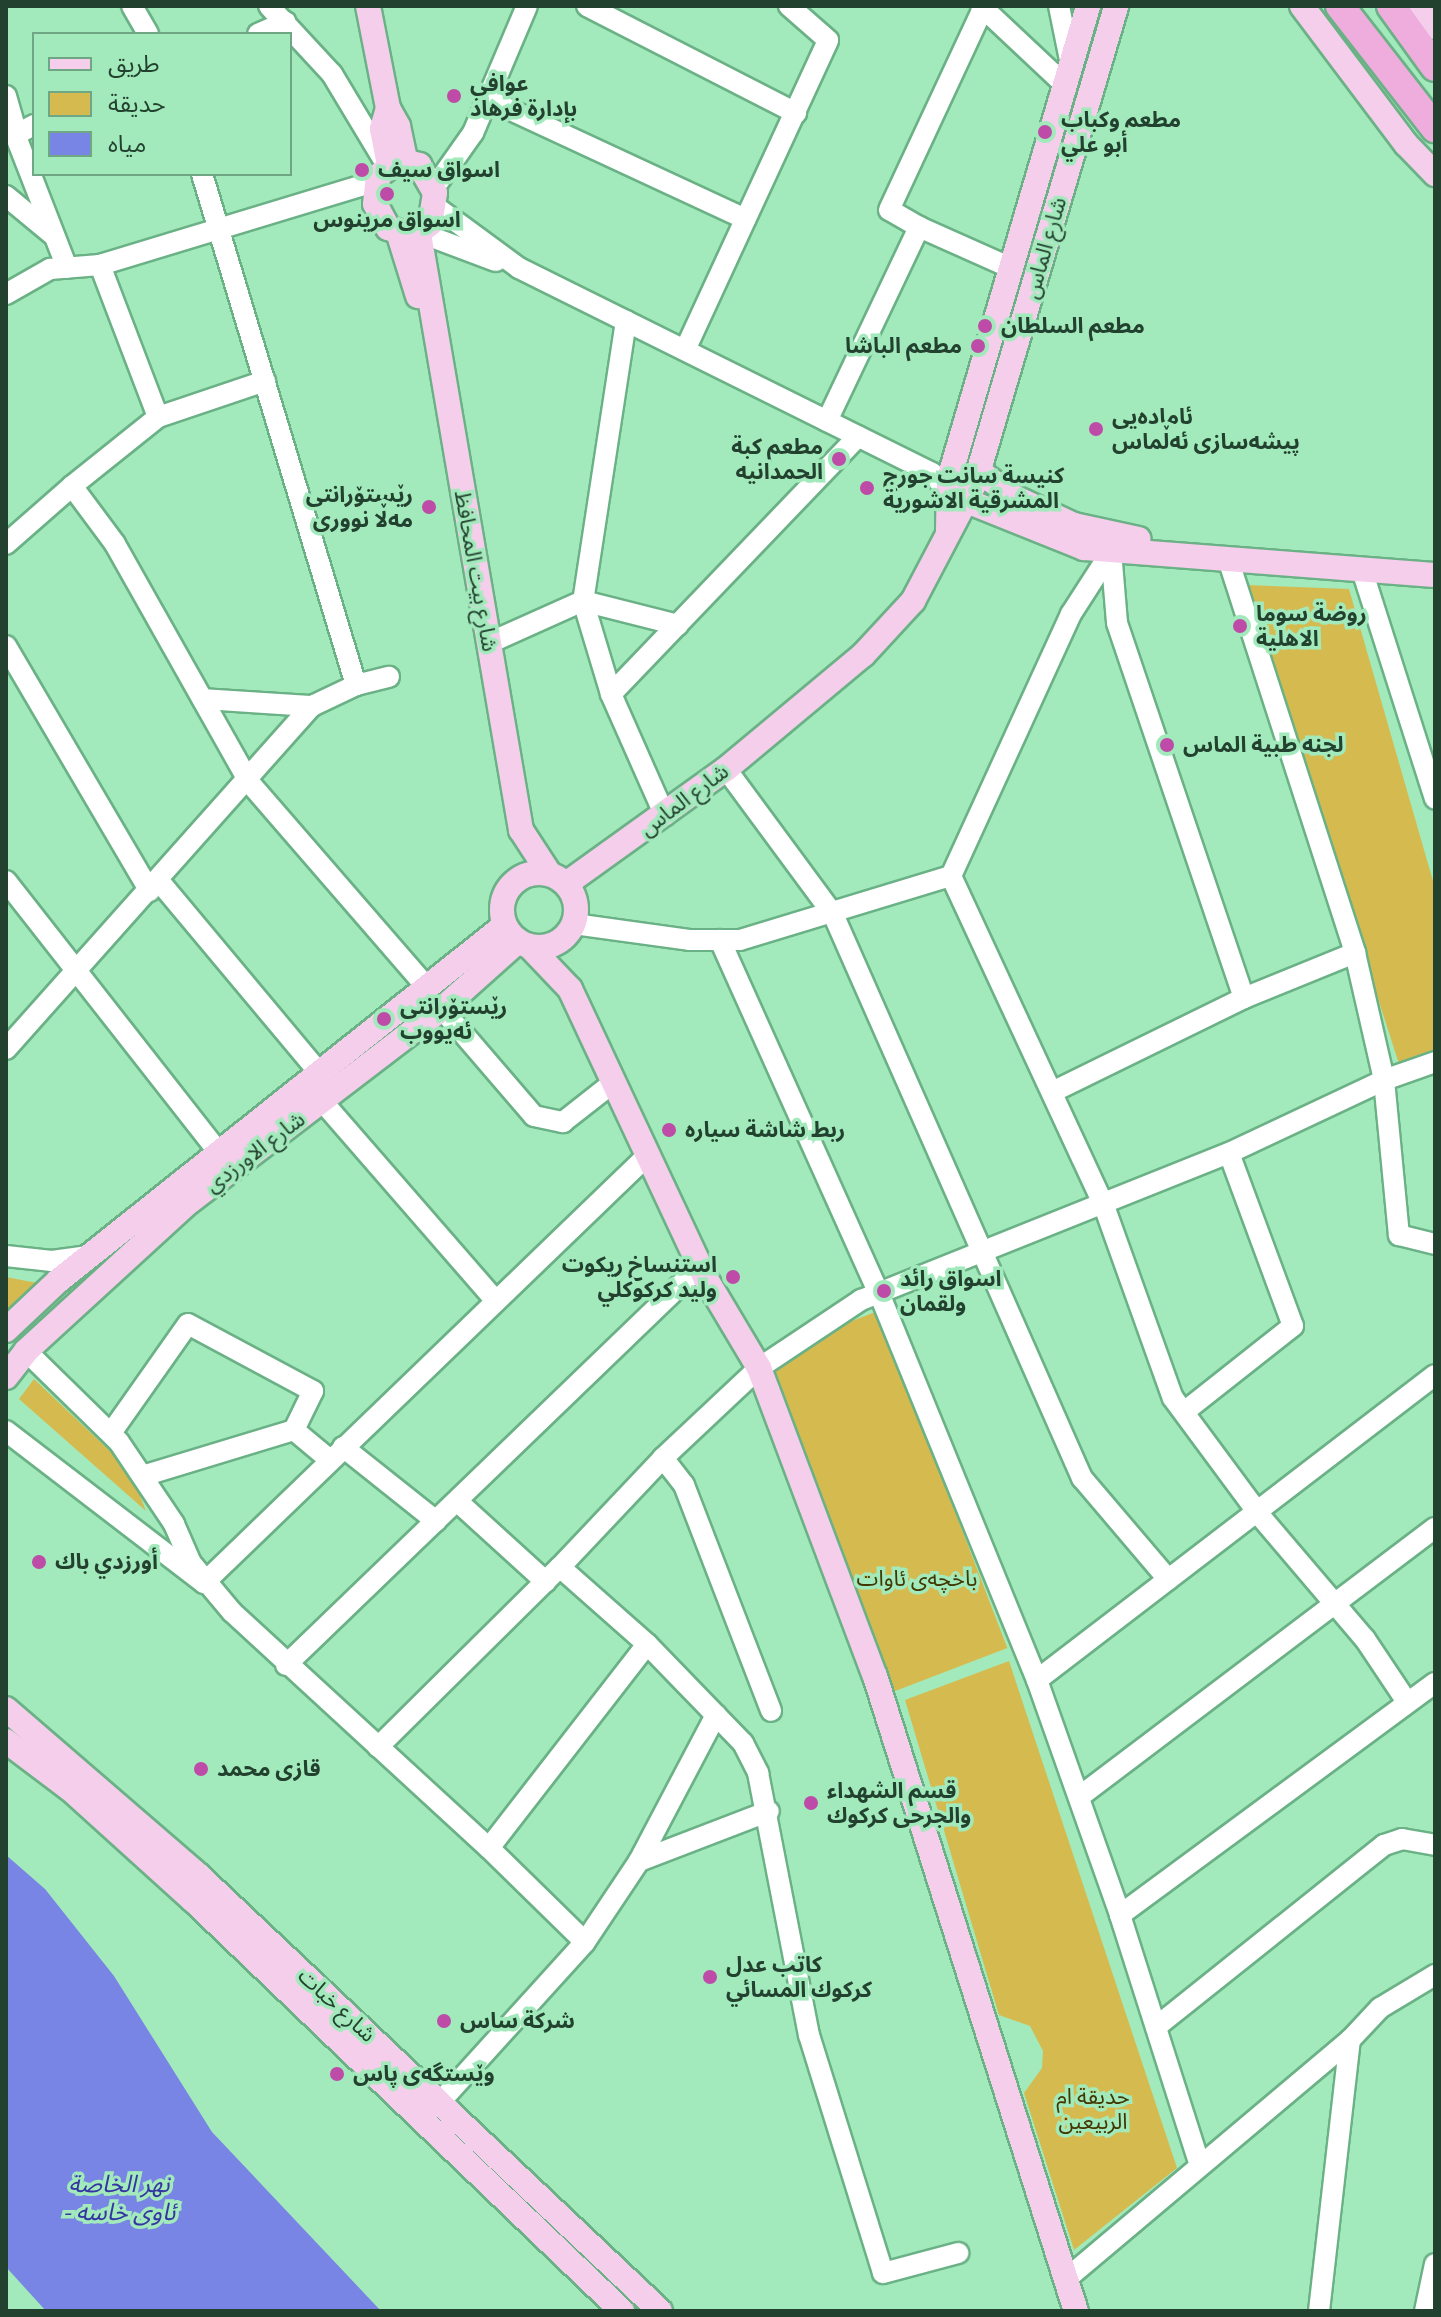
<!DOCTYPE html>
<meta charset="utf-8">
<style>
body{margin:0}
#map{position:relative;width:1441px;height:2317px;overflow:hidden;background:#a2eabc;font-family:"Titillium Web","Noto Sans Arabic",sans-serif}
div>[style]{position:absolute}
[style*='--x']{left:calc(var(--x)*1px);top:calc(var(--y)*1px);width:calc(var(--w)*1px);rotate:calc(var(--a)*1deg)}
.green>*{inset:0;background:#d5bb4f;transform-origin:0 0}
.water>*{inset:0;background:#7885e4}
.roads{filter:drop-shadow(2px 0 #6bb186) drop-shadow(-2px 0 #6bb186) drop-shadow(0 2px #6bb186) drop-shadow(0 -2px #6bb186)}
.minor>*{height:20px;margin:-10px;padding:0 10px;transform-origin:10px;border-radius:10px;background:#fff}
.major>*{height:24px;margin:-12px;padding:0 12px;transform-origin:12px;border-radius:12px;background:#f5ceeb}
.major>.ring{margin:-12px;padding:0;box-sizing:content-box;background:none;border:24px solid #f5ceeb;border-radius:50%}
.highway>*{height:28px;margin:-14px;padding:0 14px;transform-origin:14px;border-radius:14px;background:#efadde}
.dots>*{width:22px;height:22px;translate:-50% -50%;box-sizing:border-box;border:4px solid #a2eabc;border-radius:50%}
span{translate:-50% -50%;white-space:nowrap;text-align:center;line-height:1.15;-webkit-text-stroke:7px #a2eabc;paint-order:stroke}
.poi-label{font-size:22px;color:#23412f;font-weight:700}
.left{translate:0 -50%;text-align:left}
.right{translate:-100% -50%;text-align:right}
.street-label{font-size:22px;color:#23412f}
.park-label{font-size:22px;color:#423601}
.water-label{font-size:24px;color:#3535a2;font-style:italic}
.frame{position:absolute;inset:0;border:8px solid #23412f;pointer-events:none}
.legend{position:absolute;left:32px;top:32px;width:260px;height:144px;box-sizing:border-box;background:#a2eabc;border:2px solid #6fa684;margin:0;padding:10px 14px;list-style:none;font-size:24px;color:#23412f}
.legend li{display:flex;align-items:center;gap:16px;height:40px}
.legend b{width:40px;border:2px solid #6fa684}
</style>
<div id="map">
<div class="green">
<i style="clip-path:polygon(1245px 585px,1349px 589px,1435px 888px,1435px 1054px,1400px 1067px)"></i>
<i style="clip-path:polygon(6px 1277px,32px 1282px,52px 1283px,6px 1317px)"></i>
<i style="left:878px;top:1311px;width:361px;height:125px;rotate:69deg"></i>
<i style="clip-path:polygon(34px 1379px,112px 1453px,134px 1481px,146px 1511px,19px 1399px)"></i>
<i style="clip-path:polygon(1009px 1661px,1177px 2168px,1074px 2250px,1024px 2093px,1042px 2068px,1043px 2051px,1030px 2026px,999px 2015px,905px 1700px)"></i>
</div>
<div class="water">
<i style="clip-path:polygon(6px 1855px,45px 1889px,114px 1976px,212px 2132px,381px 2311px,46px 2311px,6px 2267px)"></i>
</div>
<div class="roads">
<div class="minor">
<i style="--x:132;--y:6;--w:32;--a:60"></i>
<i style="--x:269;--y:6;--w:93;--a:47.2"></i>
<i style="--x:332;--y:74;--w:99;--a:59"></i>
<i style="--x:587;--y:6;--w:235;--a:27.1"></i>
<i style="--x:981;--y:6;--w:115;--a:43.2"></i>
<i style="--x:1059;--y:6;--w:60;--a:78.5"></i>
<i style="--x:258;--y:34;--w:30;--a:-24"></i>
<i style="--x:6;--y:96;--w:40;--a:74"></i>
<i style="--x:487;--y:99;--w:285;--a:24.9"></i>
<i style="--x:34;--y:125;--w:19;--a:152"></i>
<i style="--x:17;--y:134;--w:8;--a:83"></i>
<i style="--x:18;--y:142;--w:135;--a:68.7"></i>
<i style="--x:202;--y:174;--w:534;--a:73.23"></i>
<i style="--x:434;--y:188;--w:67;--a:-54.7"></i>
<i style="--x:473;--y:133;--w:138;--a:-67"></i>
<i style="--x:6;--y:196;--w:60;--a:39.6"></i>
<i style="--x:436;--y:207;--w:103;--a:36.3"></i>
<i style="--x:519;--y:268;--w:461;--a:26.4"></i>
<i style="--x:932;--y:473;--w:23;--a:50"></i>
<i style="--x:919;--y:227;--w:34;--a:-150"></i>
<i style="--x:889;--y:210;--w:223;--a:-65"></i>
<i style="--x:421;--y:233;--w:80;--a:20.5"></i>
<i style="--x:6;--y:294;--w:51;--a:-29.6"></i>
<i style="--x:50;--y:269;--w:50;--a:-4.6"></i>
<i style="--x:626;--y:321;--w:283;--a:98.7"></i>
<i style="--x:583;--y:601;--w:97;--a:73.2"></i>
<i style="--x:611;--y:694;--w:133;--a:66.1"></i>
<i style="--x:685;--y:350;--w:341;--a:-65.2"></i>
<i style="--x:828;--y:40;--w:52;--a:-138.9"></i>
<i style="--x:158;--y:417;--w:163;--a:-110.9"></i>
<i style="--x:100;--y:265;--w:289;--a:-16.9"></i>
<i style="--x:827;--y:421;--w:215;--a:-64.6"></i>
<i style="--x:919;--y:227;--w:101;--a:24"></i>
<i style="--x:72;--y:486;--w:110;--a:-38.7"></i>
<i style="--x:158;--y:417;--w:113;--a:-18.6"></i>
<i style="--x:6;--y:544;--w:88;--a:-41.3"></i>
<i style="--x:72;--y:486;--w:72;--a:53.4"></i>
<i style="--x:115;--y:544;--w:273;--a:60.6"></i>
<i style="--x:249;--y:782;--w:274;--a:49.1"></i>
<i style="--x:1111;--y:551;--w:72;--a:85.2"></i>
<i style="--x:1117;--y:623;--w:396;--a:71.3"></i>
<i style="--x:1229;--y:562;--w:411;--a:72.1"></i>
<i style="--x:1355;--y:953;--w:130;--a:77.1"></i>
<i style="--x:1384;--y:1080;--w:156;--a:84.5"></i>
<i style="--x:1399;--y:1235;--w:37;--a:14"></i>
<i style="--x:1362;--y:570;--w:240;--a:72.3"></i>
<i style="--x:489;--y:643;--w:103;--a:-24.1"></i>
<i style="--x:583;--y:601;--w:98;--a:14.2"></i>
<i style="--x:6;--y:646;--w:284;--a:59.6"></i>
<i style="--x:611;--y:694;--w:357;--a:-46.2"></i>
<i style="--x:203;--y:699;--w:109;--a:3.7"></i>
<i style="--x:726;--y:769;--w:180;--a:53.6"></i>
<i style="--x:833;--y:914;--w:617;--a:66.18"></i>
<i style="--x:1082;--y:1478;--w:133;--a:49.6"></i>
<i style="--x:951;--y:876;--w:361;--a:65.1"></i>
<i style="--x:1103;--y:1203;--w:207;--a:70.3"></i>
<i style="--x:1173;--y:1398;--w:148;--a:53.5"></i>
<i style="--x:1261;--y:1517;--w:160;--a:49.6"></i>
<i style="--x:1365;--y:1639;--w:76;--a:56.3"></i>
<i style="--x:6;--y:881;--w:347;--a:51.9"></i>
<i style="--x:159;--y:881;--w:253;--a:50.1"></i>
<i style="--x:574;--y:924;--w:116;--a:7.9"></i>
<i style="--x:689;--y:940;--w:51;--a:0"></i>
<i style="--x:740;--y:940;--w:220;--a:-16.9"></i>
<i style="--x:951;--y:876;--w:288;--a:-65.4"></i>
<i style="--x:1071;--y:614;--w:74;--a:-57.2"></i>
<i style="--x:720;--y:940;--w:387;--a:65.8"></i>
<i style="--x:879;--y:1293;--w:418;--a:67.8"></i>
<i style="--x:1037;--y:1680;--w:249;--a:70.5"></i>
<i style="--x:1120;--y:1915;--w:260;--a:72.3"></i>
<i style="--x:442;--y:1009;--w:141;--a:49.3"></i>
<i style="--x:534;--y:1116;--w:30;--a:12"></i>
<i style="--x:563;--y:1122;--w:65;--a:-38.1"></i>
<i style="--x:6;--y:1049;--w:460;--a:-48.3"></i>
<i style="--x:312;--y:706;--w:49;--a:-25.5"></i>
<i style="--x:356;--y:685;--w:34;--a:-14"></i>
<i style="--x:1052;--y:1092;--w:214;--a:-26.1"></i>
<i style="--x:1244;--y:998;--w:120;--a:-22.1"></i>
<i style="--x:322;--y:1101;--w:265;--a:49"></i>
<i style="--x:6;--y:1256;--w:46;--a:6.2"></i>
<i style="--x:52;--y:1261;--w:37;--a:-8"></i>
<i style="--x:26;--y:1351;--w:130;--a:44.4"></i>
<i style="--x:119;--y:1442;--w:99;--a:56.1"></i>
<i style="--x:174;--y:1524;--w:43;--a:66.4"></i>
<i style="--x:191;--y:1563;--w:64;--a:50.1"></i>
<i style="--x:232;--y:1612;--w:349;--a:42.6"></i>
<i style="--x:489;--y:1848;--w:258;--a:-52.2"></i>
<i style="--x:647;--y:1644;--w:116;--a:-138.5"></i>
<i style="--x:560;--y:1567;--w:150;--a:-46.6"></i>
<i style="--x:663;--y:1458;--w:132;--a:-43.2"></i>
<i style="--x:759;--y:1368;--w:123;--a:-33.7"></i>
<i style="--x:861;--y:1300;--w:396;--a:-21.8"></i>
<i style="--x:1229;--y:1153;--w:171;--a:-25.2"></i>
<i style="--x:1384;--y:1080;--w:54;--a:-19.4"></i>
<i style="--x:1184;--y:1412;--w:139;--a:-38.3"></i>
<i style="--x:1293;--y:1326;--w:184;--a:-110.3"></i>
<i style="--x:294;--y:1430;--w:47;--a:39.8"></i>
<i style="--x:6;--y:1431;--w:250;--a:37.5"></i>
<i style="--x:204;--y:1583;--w:617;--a:-43.95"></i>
<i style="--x:111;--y:1433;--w:133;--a:-54.8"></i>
<i style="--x:188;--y:1324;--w:142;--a:28.2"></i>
<i style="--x:313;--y:1391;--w:43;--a:116"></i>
<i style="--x:294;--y:1430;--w:158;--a:163.1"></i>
<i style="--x:343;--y:1447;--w:119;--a:38.5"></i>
<i style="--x:663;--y:1458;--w:34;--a:52"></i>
<i style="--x:684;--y:1485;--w:242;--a:68.9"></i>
<i style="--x:457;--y:1501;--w:120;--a:42.3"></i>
<i style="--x:647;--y:1644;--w:138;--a:45.9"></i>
<i style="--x:743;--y:1743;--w:34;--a:63"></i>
<i style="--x:758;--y:1773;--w:267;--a:79"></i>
<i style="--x:809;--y:2035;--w:249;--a:72.7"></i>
<i style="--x:883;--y:2273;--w:78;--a:-14.9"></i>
<i style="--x:286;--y:1665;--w:575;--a:-43.94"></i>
<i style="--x:1037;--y:1680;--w:501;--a:-37.46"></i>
<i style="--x:378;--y:1747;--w:256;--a:-44.7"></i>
<i style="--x:1079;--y:1797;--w:446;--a:-37.1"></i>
<i style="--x:489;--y:1848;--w:134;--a:44.4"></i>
<i style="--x:639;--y:1861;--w:139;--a:-21"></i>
<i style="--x:1120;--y:1915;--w:391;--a:-36.4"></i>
<i style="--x:1156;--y:2027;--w:292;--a:-38.6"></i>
<i style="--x:1384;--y:1845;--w:19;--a:-18"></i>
<i style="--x:1402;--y:1839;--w:34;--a:10"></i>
<i style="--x:440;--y:2102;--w:216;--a:-47.8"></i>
<i style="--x:585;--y:1942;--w:97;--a:-56.3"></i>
<i style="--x:639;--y:1861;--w:165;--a:-62.2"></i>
<i style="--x:1065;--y:2280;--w:373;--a:-40.1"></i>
<i style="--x:1319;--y:2311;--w:273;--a:-83.5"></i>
<i style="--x:1350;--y:2040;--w:44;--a:-46.8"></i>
<i style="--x:1380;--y:2008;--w:64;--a:-31"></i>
<i style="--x:1425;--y:2311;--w:48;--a:-78"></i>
</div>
<div class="major">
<i style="--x:368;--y:6;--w:104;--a:78.9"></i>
<i style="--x:388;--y:108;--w:21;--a:61"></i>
<i style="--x:398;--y:126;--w:34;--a:78"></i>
<i style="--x:1302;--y:6;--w:173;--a:53"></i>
<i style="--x:1406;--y:144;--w:42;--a:46"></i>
<i style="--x:1418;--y:6;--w:27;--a:51"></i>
<i style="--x:388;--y:108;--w:22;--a:106"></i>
<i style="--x:382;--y:129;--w:36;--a:79"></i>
<i style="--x:398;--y:160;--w:22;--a:13"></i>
<i style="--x:419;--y:165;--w:32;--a:60"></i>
<i style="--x:435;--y:193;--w:31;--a:99"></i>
<i style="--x:430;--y:224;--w:22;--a:144"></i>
<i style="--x:412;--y:237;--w:26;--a:-159"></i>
<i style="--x:388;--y:228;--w:27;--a:-118"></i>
<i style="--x:375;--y:204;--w:28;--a:-84"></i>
<i style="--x:378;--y:176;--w:26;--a:-39"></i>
<i style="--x:419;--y:234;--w:605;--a:80.29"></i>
<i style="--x:521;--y:830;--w:51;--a:56.9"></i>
<i style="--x:399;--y:235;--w:64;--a:72.7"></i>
<i style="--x:979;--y:471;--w:41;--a:37.1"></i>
<i style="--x:1012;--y:496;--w:68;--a:25.1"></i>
<i style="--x:1074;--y:525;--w:66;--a:12.3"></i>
<i style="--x:957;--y:497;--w:137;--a:21.9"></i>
<i style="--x:1084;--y:548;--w:352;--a:4.4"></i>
<i style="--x:948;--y:530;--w:51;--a:-88.9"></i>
<i style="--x:949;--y:479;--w:493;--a:-73.6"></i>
<i class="ring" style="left:502px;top:873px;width:50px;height:50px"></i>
<i style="--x:566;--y:884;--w:197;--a:-35.7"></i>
<i style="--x:726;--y:769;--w:178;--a:-39.8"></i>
<i style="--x:863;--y:655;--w:74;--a:-47.2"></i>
<i style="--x:913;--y:601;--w:133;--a:-62.3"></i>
<i style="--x:975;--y:483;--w:497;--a:-73.5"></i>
<i style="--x:530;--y:947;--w:58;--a:46.4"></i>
<i style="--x:570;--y:989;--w:320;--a:64.9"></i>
<i style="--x:706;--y:1279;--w:104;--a:59.2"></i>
<i style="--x:759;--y:1368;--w:329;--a:69.4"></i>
<i style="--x:875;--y:1676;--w:666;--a:72.44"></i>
<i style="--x:6;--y:1330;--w:71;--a:-43.3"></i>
<i style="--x:58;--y:1281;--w:571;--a:-38.53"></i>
<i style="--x:6;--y:1377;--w:33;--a:-52"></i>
<i style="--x:26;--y:1351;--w:214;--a:-42.5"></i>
<i style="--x:184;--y:1206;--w:325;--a:-37.4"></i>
<i style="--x:442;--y:1009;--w:102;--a:-41.8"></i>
<i style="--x:6;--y:1709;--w:251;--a:40.8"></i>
<i style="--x:196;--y:1873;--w:638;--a:43.35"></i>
<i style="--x:6;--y:1741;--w:80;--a:36.9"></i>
<i style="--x:70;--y:1789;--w:167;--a:42.1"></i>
<i style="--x:194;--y:1901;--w:593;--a:43.77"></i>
</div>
<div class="highway">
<i style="--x:1340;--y:6;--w:155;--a:52.1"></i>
<i style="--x:1391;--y:6;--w:75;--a:54.2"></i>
</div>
</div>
<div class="dots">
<i style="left:454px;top:96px;background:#bd4ba7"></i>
<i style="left:1045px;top:132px;background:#bd4ba7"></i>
<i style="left:362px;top:170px;background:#bd4ba7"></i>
<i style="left:387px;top:194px;background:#bd4ba7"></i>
<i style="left:985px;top:326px;background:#bd4ba7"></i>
<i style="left:978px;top:346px;background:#bd4ba7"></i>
<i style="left:1096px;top:429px;background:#bd4ba7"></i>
<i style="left:839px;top:459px;background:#bd4ba7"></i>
<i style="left:867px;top:488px;background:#bd4ba7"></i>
<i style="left:429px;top:507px;background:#bd4ba7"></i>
<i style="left:1240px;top:626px;background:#bd4ba7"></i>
<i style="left:1167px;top:745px;background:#bd4ba7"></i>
<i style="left:384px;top:1019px;background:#bd4ba7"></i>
<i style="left:669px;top:1130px;background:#bd4ba7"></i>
<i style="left:733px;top:1277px;background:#bd4ba7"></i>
<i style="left:884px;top:1291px;background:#bd4ba7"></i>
<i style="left:39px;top:1562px;background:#bd4ba7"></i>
<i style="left:201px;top:1769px;background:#bd4ba7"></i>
<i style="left:811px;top:1803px;background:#bd4ba7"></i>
<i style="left:710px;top:1977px;background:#bd4ba7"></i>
<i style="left:444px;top:2021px;background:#bd4ba7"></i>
<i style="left:337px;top:2074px;background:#bd4ba7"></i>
</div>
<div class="poi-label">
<span class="left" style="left:470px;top:96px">عوافي<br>بإدارة فرهاد</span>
<span class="left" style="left:1061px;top:132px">مطعم وكباب<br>أبو علي</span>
<span class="left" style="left:378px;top:170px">اسواق سيف</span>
<span style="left:387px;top:220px">اسواق مرينوس</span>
<span class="left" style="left:1001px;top:326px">مطعم السلطان</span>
<span class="right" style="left:962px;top:346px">مطعم الباشا</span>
<span class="left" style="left:1112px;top:429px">ئامادەیی<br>پیشەسازی ئەڵماس</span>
<span class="right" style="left:823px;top:459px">مطعم كبة<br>الحمدانيه</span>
<span class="left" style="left:883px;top:488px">كنيسة سانت جورج<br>المشرقية الاشورية</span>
<span class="right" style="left:413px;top:507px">رێستۆرانتی<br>مەڵا نووری</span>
<span class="left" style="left:1256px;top:626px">روضة سوما<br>الاهلية</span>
<span class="left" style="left:1183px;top:745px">لجنه طبية الماس</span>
<span class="left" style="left:400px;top:1019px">رێستۆرانتی<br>ئەیووب</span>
<span class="left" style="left:685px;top:1130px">ربط شاشة سياره</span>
<span class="right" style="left:717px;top:1277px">استنساخ ريكوت<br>وليد كركوكلي</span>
<span class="left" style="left:900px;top:1291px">اسواق رائد<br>ولقمان</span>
<span class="left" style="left:55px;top:1562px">أورزدي باك</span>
<span class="left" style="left:217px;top:1769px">قازی محمد</span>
<span class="left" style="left:827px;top:1803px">قسم الشهداء<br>والجرحى كركوك</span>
<span class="left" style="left:726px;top:1977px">كاتب عدل<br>كركوك المسائي</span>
<span class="left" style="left:460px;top:2021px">شركة ساس</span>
<span class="left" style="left:353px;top:2074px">وێستگەی پاس</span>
</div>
<div class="street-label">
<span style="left:1045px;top:248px;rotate:-74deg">شارع الماس</span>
<span style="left:476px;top:571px;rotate:80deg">شارع بيت المحافظ</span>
<span style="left:684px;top:800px;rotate:-37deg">شارع الماس</span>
<span style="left:255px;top:1152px;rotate:-37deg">شارع الاورزدي</span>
<span style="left:337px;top:2005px;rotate:43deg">شارع خبات</span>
</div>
<div class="park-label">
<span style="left:917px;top:1579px">باخچەی ئاوات</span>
<span style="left:1093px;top:2109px">حديقة ام<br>الربيعين</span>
</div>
<div class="water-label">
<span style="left:119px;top:2198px">نهر الخاصة<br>- ئاوی خاسە</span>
</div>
<div class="frame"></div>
<ul class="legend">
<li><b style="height:10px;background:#f5ceeb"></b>طريق</li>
<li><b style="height:22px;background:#d5bb4f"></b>حديقة</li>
<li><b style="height:22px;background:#7885e4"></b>مياه</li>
</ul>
</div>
